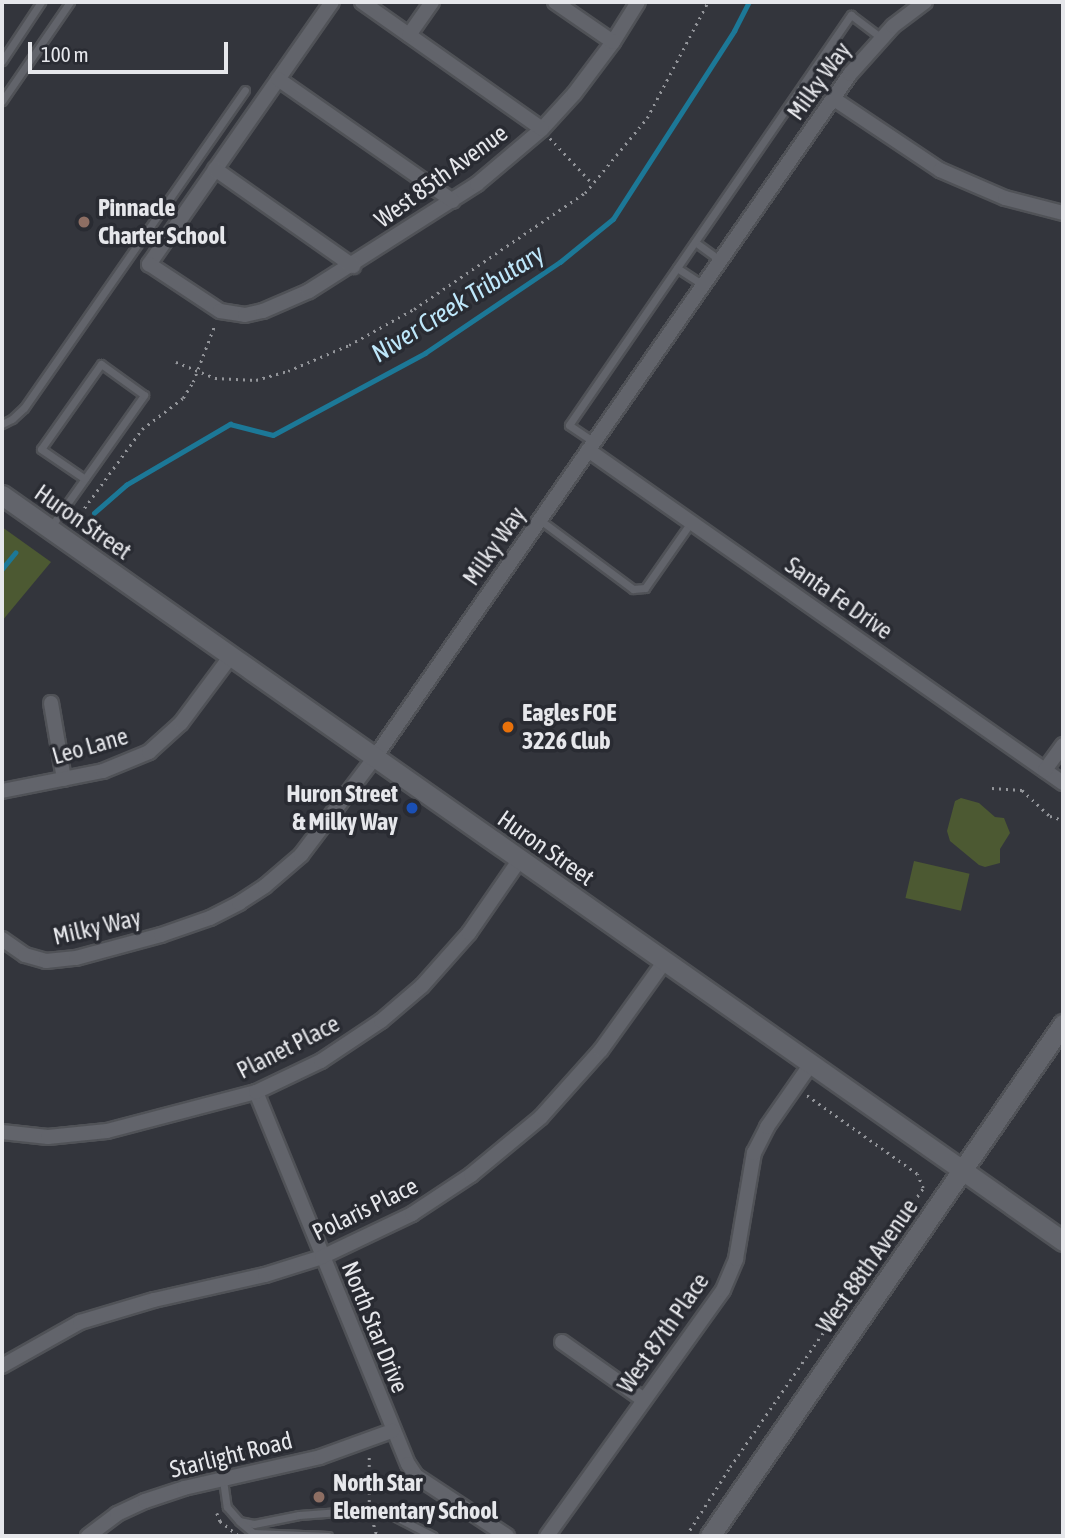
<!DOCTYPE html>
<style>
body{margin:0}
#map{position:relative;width:1065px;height:1538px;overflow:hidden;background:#33353c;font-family:"Asap Condensed",sans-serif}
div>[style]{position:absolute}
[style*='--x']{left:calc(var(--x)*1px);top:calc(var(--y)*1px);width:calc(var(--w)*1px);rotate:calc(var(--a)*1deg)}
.green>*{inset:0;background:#4c5932;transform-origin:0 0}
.stream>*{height:4.5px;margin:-2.25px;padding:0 2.25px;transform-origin:2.25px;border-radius:2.25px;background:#1c7897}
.path>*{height:2.5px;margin-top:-1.25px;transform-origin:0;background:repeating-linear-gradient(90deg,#93959a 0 2px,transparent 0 7px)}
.roads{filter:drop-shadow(2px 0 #505257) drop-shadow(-2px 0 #505257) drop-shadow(0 2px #505257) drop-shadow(0 -2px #505257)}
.service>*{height:7px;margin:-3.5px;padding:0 3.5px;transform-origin:3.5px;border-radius:3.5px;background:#62646b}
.minor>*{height:14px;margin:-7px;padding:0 7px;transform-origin:7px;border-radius:7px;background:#62646b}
.secondary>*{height:19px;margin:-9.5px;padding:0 9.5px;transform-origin:9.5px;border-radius:9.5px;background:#62646b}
.dots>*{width:19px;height:19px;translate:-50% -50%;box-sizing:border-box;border:4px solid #292b32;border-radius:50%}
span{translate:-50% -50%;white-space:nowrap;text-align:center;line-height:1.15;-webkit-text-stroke:7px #292b32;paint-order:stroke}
.street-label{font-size:24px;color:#e6e7eb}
.poi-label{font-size:24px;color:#e6e7eb;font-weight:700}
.left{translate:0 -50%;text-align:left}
.right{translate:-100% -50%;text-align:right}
.water-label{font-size:26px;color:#bee7fa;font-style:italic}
.frame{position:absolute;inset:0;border:4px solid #e6e7eb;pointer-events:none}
.scale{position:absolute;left:28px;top:42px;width:200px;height:32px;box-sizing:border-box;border:4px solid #e6e7eb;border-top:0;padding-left:9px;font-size:21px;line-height:24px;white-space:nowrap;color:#e6e7eb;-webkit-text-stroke:5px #292b32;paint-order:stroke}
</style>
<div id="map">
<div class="green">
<i style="clip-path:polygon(2px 527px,51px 562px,2px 621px)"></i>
<i style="clip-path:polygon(961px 798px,979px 803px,995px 817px,1004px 818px,1010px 833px,1000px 849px,1000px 863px,985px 867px,979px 865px,950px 841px,947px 831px,955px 801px)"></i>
<i style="left:914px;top:861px;width:57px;height:38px;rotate:13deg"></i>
</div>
<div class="stream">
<i style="--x:94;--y:513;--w:43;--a:-41.2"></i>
<i style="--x:126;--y:485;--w:121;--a:-30.4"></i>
<i style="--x:230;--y:424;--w:44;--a:14.3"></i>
<i style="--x:273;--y:435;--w:173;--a:-28.3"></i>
<i style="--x:425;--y:353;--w:163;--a:-34"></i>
<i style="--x:560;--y:262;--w:68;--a:-39.1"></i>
<i style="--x:613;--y:219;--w:224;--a:-57.2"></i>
<i style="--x:734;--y:31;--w:33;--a:-63"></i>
<i style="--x:2;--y:569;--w:21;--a:-51"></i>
</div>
<div class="path">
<i style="--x:550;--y:138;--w:63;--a:46.9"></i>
<i style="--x:176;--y:362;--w:42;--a:22.3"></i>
<i style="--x:215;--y:378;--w:41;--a:2.8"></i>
<i style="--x:256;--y:380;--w:33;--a:-16"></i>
<i style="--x:288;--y:371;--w:66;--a:-23.1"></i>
<i style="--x:349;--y:345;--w:74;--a:-29"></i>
<i style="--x:414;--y:309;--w:207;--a:-34.2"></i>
<i style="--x:585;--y:193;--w:97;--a:-50.4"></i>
<i style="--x:647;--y:118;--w:131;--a:-62.3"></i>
<i style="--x:72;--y:525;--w:119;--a:-53.9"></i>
<i style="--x:142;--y:429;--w:51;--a:-37.1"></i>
<i style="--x:183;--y:398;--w:19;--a:-58"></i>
<i style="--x:193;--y:382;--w:62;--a:-69.2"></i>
<i style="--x:992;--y:788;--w:30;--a:4"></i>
<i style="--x:1022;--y:790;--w:38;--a:43"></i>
<i style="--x:1050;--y:816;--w:14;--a:17"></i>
<i style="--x:369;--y:1502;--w:46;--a:-90"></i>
<i style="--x:217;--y:1513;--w:9;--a:69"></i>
<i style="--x:220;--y:1521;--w:24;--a:38"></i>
<i style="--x:372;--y:1518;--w:19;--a:74"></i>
<i style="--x:686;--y:1536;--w:82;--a:-57.5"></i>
<i style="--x:730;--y:1467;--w:339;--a:-55.3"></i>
<i style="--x:923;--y:1188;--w:15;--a:-113"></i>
<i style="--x:917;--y:1174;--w:136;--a:-144.6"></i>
</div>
<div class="roads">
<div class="service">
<i style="--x:2;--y:61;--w:71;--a:-56.5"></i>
<i style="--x:2;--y:101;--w:120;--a:-55.5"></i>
<i style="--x:695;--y:242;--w:32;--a:36"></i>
<i style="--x:677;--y:268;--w:31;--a:33"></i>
<i style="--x:2;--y:424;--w:11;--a:-27"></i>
<i style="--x:12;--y:419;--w:16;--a:-43"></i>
<i style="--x:24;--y:408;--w:387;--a:-55.2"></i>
<i style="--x:594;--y:442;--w:30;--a:-146"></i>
<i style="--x:569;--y:425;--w:498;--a:-55.5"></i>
<i style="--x:851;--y:15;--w:39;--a:37"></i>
<i style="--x:540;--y:520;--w:116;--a:36.6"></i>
<i style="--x:633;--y:589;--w:12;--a:-5"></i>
<i style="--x:645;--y:588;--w:80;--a:-55.1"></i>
<i style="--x:50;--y:528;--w:163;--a:-54.7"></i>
<i style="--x:144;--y:395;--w:53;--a:-144.2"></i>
<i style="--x:101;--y:364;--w:104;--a:125.2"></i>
<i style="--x:41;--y:449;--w:53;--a:34.3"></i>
<i style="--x:223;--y:1480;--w:27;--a:82"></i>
<i style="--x:227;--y:1507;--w:18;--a:49"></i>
<i style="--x:239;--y:1521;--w:15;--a:11"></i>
<i style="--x:254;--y:1524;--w:46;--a:-11.3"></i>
<i style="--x:299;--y:1515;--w:81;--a:-4.2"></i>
<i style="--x:380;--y:1509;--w:59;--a:27"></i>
<i style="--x:240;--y:1522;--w:17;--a:40"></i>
<i style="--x:253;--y:1533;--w:75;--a:2.3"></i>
</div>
<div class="minor">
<i style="--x:332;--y:2;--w:320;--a:124.9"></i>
<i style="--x:149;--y:264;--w:85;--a:33.5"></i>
<i style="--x:220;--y:311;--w:25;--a:9"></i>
<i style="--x:245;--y:315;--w:18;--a:-13"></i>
<i style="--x:263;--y:311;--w:50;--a:-23.5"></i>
<i style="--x:309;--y:291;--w:199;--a:-32.5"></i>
<i style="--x:477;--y:184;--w:85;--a:-40.2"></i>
<i style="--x:542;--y:129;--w:47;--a:-47.6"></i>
<i style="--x:574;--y:94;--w:65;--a:-53.1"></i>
<i style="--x:613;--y:42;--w:47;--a:-58"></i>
<i style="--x:362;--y:2;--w:220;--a:35.2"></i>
<i style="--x:555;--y:2;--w:70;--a:34.6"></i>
<i style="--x:409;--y:35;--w:40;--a:-55.1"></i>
<i style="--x:278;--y:79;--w:213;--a:34.9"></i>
<i style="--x:834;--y:99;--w:128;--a:33.8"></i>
<i style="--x:940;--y:170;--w:71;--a:23.3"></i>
<i style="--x:1005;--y:198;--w:60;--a:14.5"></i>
<i style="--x:215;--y:169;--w:169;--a:35.1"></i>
<i style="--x:588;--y:450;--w:580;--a:35.03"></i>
<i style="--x:51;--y:703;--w:77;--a:80.3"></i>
<i style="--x:1045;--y:770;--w:31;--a:-54"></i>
<i style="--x:2;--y:791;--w:103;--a:-11.2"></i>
<i style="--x:103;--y:771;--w:50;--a:-22.4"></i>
<i style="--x:149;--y:752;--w:43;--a:-42.2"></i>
<i style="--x:181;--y:723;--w:84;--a:-53.3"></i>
<i style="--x:2;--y:939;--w:28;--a:35"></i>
<i style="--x:25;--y:955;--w:22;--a:16"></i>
<i style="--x:46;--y:961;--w:30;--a:-6"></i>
<i style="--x:76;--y:958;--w:88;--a:-15.1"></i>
<i style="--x:161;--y:935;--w:52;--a:-19.1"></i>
<i style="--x:210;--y:918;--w:33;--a:-27"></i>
<i style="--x:239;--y:903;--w:31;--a:-33"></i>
<i style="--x:265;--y:886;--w:48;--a:-40.7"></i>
<i style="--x:301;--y:855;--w:123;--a:-52.9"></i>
<i style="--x:375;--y:757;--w:832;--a:-55.18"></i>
<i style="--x:850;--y:74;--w:64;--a:-48.1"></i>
<i style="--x:893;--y:26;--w:40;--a:-37"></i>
<i style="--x:256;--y:1092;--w:402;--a:67.8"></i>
<i style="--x:408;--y:1464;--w:14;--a:56"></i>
<i style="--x:416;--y:1476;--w:109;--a:33.4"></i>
<i style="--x:2;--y:1132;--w:46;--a:6.2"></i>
<i style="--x:48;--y:1137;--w:59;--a:-5.8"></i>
<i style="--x:107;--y:1131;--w:154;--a:-14.7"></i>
<i style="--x:256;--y:1092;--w:72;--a:-25.5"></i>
<i style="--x:321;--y:1061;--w:72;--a:-33.7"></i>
<i style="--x:381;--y:1021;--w:54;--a:-40.5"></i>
<i style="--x:422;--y:986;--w:71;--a:-48.4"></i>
<i style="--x:469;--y:933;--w:90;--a:-55.4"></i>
<i style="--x:562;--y:1342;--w:100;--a:35.3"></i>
<i style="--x:2;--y:1366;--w:90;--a:-29.4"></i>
<i style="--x:80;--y:1322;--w:77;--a:-16.6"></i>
<i style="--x:154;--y:1300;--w:114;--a:-12.7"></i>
<i style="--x:265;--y:1275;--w:60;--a:-17.5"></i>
<i style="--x:322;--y:1257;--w:100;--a:-25.5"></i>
<i style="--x:412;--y:1214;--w:71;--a:-33.5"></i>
<i style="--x:471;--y:1175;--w:91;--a:-39.6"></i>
<i style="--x:541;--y:1117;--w:90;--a:-48.2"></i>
<i style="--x:601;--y:1050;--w:110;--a:-54.3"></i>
<i style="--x:88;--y:1536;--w:36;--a:-37"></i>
<i style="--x:117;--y:1514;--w:31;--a:-25"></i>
<i style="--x:145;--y:1501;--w:41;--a:-18.4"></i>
<i style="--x:184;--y:1488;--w:139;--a:-12.8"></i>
<i style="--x:320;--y:1457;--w:77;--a:-19.9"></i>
<i style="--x:547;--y:1536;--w:302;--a:-54.4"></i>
<i style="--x:723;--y:1290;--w:34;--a:-67"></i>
<i style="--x:736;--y:1259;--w:108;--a:-80.4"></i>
<i style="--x:754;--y:1153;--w:29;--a:-63"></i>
<i style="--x:767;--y:1127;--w:77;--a:-55.1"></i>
</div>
<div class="secondary">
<i style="--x:2;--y:495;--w:1297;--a:35.11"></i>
<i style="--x:710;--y:1536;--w:622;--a:-55.42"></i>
</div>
</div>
<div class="dots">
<i style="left:84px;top:222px;background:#8d6e63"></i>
<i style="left:508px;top:727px;background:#e8710a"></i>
<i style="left:412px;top:808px;background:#1a4fb4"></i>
<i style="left:319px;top:1497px;background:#8d6e63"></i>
</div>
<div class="street-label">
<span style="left:819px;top:81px;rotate:-54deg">Milky Way</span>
<span style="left:441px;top:176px;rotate:-36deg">West 85th Avenue</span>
<span style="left:83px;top:522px;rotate:35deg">Huron Street</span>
<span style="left:494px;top:546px;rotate:-55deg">Milky Way</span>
<span style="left:839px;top:598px;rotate:35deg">Santa Fe Drive</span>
<span style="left:90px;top:746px;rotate:-16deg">Leo Lane</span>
<span style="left:546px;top:848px;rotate:35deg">Huron Street</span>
<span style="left:97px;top:927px;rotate:-13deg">Milky Way</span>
<span style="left:288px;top:1047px;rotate:-27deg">Planet Place</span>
<span style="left:365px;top:1209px;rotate:-26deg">Polaris Place</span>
<span style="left:867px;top:1266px;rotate:-55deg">West 88th Avenue</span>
<span style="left:375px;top:1327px;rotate:68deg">North Star Drive</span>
<span style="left:663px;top:1333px;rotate:-55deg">West 87th Place</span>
<span style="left:231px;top:1455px;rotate:-14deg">Starlight Road</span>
</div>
<div class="poi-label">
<span class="left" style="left:98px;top:222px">Pinnacle<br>Charter School</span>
<span class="left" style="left:522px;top:727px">Eagles FOE<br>3226 Club</span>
<span class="right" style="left:398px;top:808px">Huron Street<br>&amp; Milky Way</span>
<span class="left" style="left:333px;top:1497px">North Star<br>Elementary School</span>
</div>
<div class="water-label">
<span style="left:458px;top:304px;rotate:-32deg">Niver Creek Tributary</span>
</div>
<div class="frame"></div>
<div class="scale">100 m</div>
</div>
